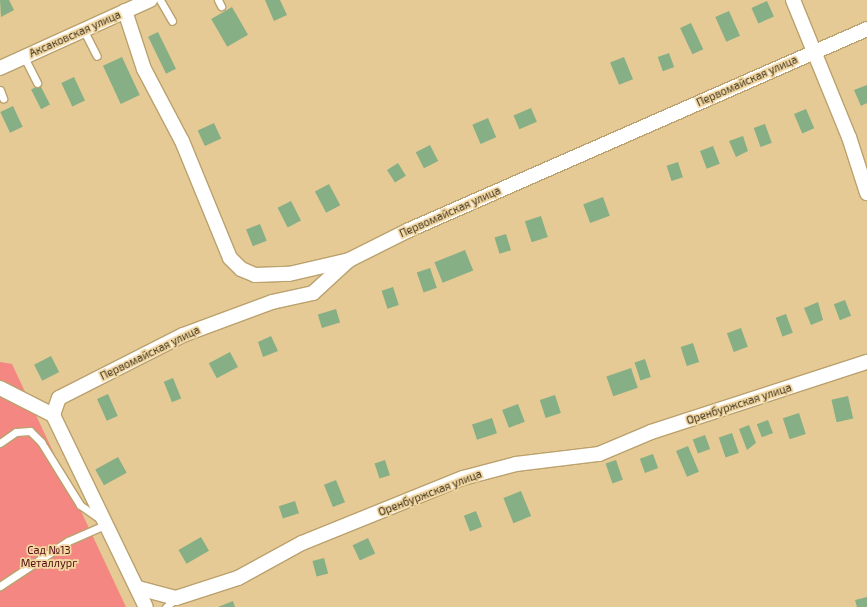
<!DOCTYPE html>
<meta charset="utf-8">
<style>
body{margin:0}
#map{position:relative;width:867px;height:607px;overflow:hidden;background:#e5ca95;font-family:"Exo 2",sans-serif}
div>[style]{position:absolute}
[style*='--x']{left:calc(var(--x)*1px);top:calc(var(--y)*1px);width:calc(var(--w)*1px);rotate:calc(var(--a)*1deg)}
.green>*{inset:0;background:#f48781}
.building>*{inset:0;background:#86af85;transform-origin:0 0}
.roads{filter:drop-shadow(1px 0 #baa16d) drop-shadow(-1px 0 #baa16d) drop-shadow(0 1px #baa16d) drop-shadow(0 -1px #baa16d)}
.lane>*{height:7px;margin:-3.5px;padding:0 3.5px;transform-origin:3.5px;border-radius:3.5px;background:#fff}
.street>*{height:14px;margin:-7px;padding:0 7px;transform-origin:7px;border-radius:7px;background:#fff}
span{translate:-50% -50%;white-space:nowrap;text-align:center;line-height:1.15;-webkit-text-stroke:3.5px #f2d7a2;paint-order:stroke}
.street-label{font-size:11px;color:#3c311c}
.park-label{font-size:11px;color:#540e11}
</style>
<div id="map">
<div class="green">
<i style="clip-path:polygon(0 362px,12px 364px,126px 607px,0 607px)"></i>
</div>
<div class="building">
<i style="clip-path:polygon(0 0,9px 0,14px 10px,1px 17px)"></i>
<i style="clip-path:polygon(265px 0,280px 0,287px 15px,274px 21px)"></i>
<i style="left:767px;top:1px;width:17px;height:17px;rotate:66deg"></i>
<i style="left:232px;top:7px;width:32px;height:24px;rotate:60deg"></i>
<i style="left:729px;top:11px;width:27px;height:15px;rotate:66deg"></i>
<i style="left:691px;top:23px;width:29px;height:12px;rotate:65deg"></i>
<i style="left:158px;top:32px;width:41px;height:11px;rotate:64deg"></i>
<i style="left:669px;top:53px;width:15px;height:12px;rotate:70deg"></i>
<i style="left:122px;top:57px;width:42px;height:21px;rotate:65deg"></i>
<i style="left:624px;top:57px;width:24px;height:15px;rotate:68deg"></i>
<i style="left:74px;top:77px;width:26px;height:14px;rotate:65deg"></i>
<i style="left:40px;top:85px;width:22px;height:10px;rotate:63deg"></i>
<i style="clip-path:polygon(867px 85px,867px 103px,861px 106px,854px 90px)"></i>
<i style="left:13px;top:106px;width:23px;height:14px;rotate:65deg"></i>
<i style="left:531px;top:108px;width:15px;height:19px;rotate:67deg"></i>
<i style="left:806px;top:109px;width:21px;height:13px;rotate:67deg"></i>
<i style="left:488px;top:118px;width:21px;height:17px;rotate:67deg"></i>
<i style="left:214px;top:123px;width:17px;height:18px;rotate:65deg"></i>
<i style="left:765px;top:124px;width:20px;height:12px;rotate:70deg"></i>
<i style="clip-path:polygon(743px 136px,748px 151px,736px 157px,729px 141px)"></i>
<i style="left:430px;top:145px;width:18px;height:16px;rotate:63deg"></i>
<i style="left:713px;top:146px;width:19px;height:14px;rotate:69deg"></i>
<i style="left:678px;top:162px;width:16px;height:12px;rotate:72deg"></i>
<i style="left:398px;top:163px;width:15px;height:13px;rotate:58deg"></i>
<i style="left:329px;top:184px;width:24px;height:16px;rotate:62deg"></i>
<i style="left:603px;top:197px;width:20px;height:21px;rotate:70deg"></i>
<i style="left:291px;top:201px;width:22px;height:15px;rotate:63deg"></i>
<i style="left:541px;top:216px;width:22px;height:17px;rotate:72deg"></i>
<i style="left:260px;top:224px;width:18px;height:15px;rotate:68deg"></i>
<i style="left:506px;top:234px;width:17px;height:12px;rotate:73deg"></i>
<i style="left:465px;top:250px;width:22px;height:33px;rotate:68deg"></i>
<i style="left:430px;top:268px;width:21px;height:14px;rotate:71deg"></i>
<i style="left:393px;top:287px;width:19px;height:12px;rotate:72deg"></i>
<i style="left:845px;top:300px;width:17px;height:12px;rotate:69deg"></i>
<i style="clip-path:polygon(818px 302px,823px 320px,811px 325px,804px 308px)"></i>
<i style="left:336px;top:309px;width:14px;height:19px;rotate:73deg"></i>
<i style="left:786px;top:314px;width:20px;height:11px;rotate:70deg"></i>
<i style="left:741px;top:328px;width:20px;height:15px;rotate:70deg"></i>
<i style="clip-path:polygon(271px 336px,278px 351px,263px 357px,258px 342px)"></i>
<i style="left:693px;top:343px;width:20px;height:13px;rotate:72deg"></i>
<i style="left:230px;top:352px;width:17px;height:24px;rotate:62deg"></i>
<i style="left:51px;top:356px;width:18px;height:19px;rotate:63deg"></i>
<i style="left:645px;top:359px;width:19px;height:11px;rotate:72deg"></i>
<i style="left:631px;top:368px;width:21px;height:26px;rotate:71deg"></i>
<i style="left:173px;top:378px;width:22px;height:10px;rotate:68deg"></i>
<i style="left:108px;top:394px;width:24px;height:12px;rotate:66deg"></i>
<i style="left:555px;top:395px;width:19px;height:16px;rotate:72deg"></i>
<i style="left:848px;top:396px;width:23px;height:17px;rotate:77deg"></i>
<i style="left:518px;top:404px;width:19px;height:17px;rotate:69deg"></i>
<i style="left:799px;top:413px;width:22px;height:17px;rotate:72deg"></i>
<i style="left:492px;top:418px;width:16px;height:21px;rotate:72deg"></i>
<i style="left:768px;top:420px;width:14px;height:12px;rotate:69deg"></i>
<i style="clip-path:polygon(749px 425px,756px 443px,747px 450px,739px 429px)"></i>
<i style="left:732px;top:433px;width:21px;height:14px;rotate:71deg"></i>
<i style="left:705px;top:435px;width:15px;height:13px;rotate:70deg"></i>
<i style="left:688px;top:446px;width:28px;height:13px;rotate:67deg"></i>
<i style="left:653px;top:454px;width:15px;height:14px;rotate:70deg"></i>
<i style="left:118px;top:457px;width:18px;height:26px;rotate:61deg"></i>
<i style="left:385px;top:460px;width:16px;height:11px;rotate:72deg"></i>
<i style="left:616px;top:460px;width:21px;height:11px;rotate:71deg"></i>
<i style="left:336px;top:480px;width:24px;height:13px;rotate:68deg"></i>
<i style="left:521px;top:491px;width:27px;height:19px;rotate:68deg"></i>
<i style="left:295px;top:501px;width:13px;height:17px;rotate:72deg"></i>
<i style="left:476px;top:511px;width:17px;height:13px;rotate:69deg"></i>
<i style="left:201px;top:537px;width:16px;height:26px;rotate:60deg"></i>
<i style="left:368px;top:538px;width:17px;height:17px;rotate:65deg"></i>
<i style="left:324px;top:558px;width:16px;height:12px;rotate:75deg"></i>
<i style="clip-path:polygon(867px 597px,867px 607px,857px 607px,855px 600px)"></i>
<i style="clip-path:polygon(233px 601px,235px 607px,218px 607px)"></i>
</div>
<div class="roads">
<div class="lane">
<i style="--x:160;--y:0;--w:24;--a:60"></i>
<i style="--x:218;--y:0;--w:7;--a:63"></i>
<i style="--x:83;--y:29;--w:30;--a:63"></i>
<i style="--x:24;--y:57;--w:29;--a:63"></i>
<i style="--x:0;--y:90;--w:9;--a:69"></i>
<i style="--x:0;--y:443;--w:19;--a:-35"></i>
<i style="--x:16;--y:432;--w:14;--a:-4"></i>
<i style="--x:30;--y:431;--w:16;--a:45"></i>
<i style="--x:41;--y:442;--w:74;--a:58.2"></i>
<i style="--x:80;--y:505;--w:33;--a:35"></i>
<i style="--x:107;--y:524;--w:43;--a:156.4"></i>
<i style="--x:68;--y:541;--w:82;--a:146.5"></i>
<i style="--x:166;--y:607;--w:13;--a:-42"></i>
</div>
<div class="street">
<i style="--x:793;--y:0;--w:148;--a:67.8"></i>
<i style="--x:849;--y:137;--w:59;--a:72.2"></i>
<i style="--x:125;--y:11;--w:61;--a:71.9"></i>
<i style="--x:144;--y:69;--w:81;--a:62.2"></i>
<i style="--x:182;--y:141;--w:126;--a:67.7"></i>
<i style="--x:230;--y:258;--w:16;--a:45"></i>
<i style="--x:241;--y:269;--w:15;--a:23"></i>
<i style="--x:255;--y:275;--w:34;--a:-2"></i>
<i style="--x:289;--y:274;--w:62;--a:-13.1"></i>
<i style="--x:0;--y:68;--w:165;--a:-24.4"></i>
<i style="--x:0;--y:388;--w:59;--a:27"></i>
<i style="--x:53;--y:415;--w:213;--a:64.2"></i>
<i style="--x:53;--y:415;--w:18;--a:-71"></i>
<i style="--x:59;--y:398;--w:139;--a:-26.9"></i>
<i style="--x:183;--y:335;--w:95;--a:-20.3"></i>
<i style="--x:272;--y:302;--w:42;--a:-12.4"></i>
<i style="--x:313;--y:293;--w:49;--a:-42.5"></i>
<i style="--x:349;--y:260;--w:67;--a:-26.6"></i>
<i style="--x:409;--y:230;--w:500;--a:-23.69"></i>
<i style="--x:138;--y:588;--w:39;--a:15"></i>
<i style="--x:176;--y:598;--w:65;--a:-17.9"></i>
<i style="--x:238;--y:578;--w:73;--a:-28.7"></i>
<i style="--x:302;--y:543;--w:174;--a:-22"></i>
<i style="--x:463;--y:478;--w:55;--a:-14.8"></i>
<i style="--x:516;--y:464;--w:84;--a:-6.9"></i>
<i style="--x:599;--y:454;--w:56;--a:-22.9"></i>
<i style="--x:651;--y:432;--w:227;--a:-18"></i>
</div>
</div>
<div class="street-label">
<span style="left:75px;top:34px;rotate:-24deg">Аксаковская улица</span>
<span style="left:747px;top:81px;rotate:-24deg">Первомайская улица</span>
<span style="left:450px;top:212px;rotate:-24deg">Первомайская улица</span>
<span style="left:150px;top:353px;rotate:-26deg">Первомайская улица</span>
<span style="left:739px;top:404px;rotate:-18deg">Оренбуржская улица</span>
<span style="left:430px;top:493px;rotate:-21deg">Оренбуржская улица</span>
</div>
<div class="park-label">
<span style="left:49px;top:557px">Сад №13<br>Металлург</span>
</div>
</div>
